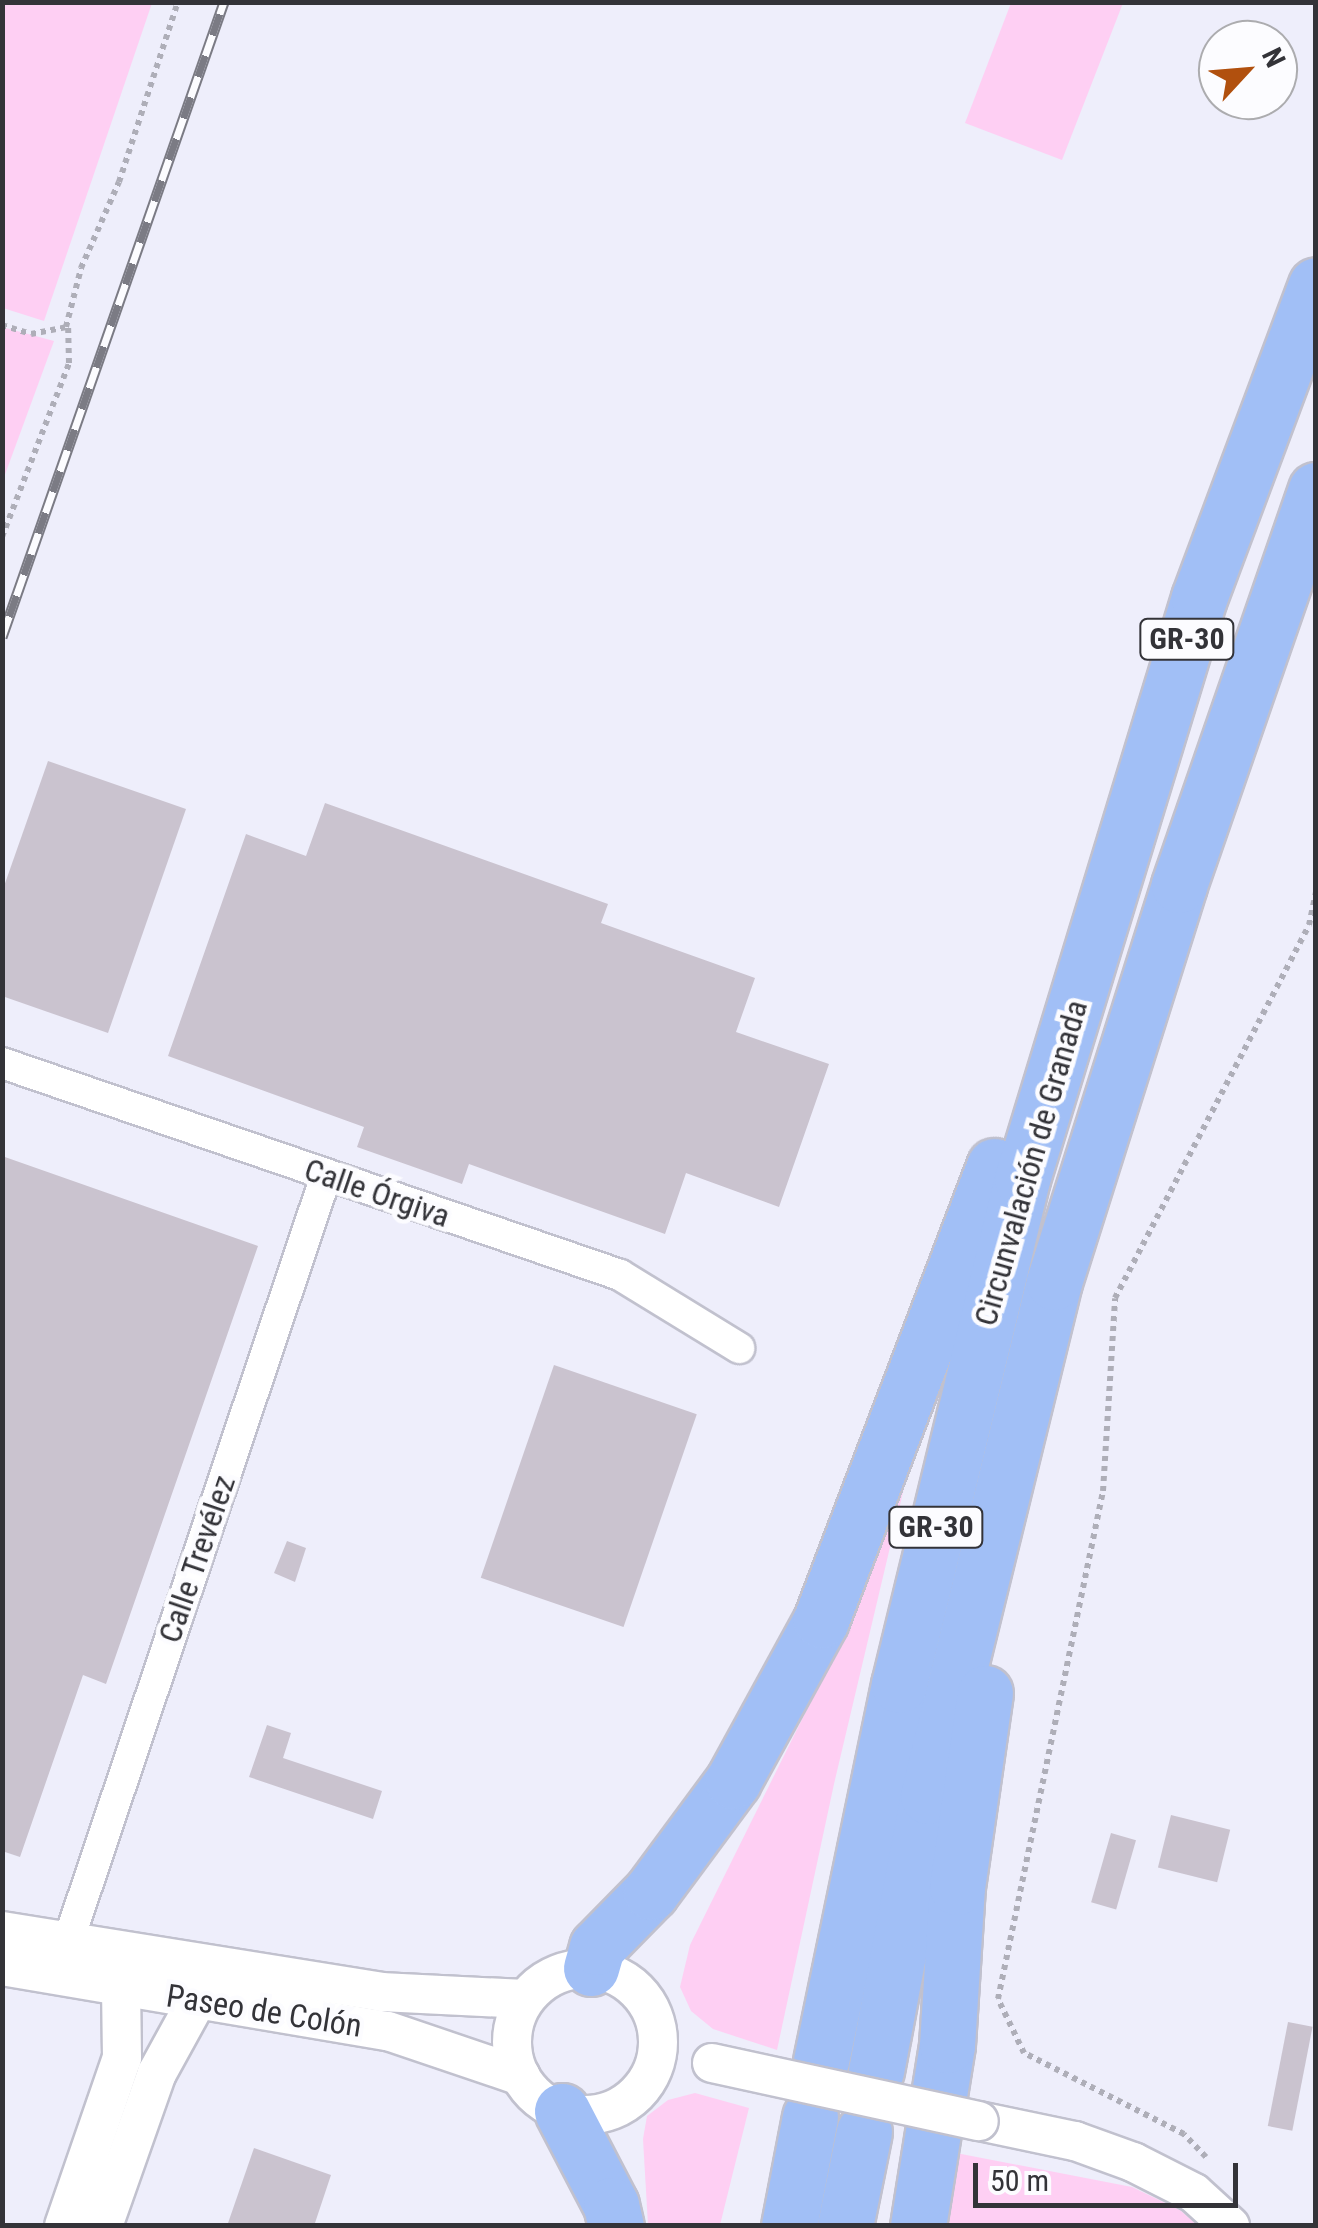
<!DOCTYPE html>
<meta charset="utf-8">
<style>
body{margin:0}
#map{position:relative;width:1318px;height:2228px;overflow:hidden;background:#eeeefb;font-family:"Roboto Condensed",sans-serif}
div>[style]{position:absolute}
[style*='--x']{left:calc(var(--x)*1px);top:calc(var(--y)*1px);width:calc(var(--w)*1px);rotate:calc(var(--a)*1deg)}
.green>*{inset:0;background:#fecff3}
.building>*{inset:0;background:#cac3cf;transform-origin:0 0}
.path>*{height:6px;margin-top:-3px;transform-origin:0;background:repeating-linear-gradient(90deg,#aeaeb8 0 5px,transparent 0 10px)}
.roads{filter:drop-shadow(2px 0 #c1c1ce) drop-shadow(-2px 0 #c1c1ce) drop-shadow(0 2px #c1c1ce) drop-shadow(0 -2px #c1c1ce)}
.minor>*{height:30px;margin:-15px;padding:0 15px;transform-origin:15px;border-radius:15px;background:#fff}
.tertiary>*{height:38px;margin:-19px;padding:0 19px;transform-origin:19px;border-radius:19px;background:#fff}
.tertiary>.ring{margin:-19px;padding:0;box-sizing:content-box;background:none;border:38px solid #fff;border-radius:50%}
.motorway>*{height:55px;margin:-27.5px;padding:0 27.5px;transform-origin:27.5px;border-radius:27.5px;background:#a1bff6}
.rail>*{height:11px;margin-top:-5.5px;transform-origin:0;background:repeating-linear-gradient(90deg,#fcfcff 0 22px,#7b7b84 0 44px);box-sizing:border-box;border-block:2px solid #7b7b84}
.bridges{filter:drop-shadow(2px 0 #c1c1ce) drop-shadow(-2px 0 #c1c1ce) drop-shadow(0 2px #c1c1ce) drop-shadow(0 -2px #c1c1ce)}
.tertiary-bridge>*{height:38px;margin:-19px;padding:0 19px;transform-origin:19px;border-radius:19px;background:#fff}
span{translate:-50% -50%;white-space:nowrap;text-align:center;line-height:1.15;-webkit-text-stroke:9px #fcfcff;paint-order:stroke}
.shield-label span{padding:2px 8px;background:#fcfcff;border:2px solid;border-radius:8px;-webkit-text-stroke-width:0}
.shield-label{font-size:30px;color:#333338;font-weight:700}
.street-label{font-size:32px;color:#333338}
.frame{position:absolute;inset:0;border:5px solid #333338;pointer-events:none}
.north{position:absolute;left:1198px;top:20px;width:100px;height:100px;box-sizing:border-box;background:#fcfcff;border:2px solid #acacaf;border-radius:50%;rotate:64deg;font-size:28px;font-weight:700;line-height:40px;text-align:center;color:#333338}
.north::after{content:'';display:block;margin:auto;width:35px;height:45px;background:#b1500e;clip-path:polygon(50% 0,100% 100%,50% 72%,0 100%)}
.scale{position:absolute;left:973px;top:2163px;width:265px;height:45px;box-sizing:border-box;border:5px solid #333338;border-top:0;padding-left:12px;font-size:30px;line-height:35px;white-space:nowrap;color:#333338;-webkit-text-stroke:8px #fcfcff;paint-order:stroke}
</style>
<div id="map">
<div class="green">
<i style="clip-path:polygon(3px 2px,152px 3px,44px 321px,3px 308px)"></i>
<i style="clip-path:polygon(1011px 3px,1123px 3px,1062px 160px,965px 123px)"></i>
<i style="clip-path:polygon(2px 327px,54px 341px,3px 480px,2px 480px)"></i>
<i style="clip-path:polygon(904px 1488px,834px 1784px,777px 2050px,713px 2029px,691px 2011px,680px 1987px,690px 1945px,833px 1657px)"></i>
<i style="clip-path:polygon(695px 2093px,749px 2108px,720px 2225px,648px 2225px,643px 2139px,647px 2116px,668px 2100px)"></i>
<i style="clip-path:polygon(956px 2153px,1132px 2187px,1180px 2210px,1197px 2225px,942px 2226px)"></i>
</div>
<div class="building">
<i style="clip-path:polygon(48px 761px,186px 809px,108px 1033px,2px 996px,2px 892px)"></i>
<i style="clip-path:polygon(325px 803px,608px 904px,601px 923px,755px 978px,736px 1032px,829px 1064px,779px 1207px,686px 1173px,665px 1234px,469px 1164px,462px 1184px,357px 1147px,364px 1127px,168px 1056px,246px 834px,306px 856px)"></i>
<i style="clip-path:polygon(2px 1156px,258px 1246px,106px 1684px,83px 1675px,20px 1857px,2px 1851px)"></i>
<i style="left:554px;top:1365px;width:151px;height:225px;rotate:19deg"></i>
<i style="clip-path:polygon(287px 1541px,306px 1548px,295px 1582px,274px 1573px)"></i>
<i style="clip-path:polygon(267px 1725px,291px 1733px,283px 1758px,382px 1791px,373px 1819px,249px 1777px)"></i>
<i style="left:1171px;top:1815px;width:61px;height:54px;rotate:14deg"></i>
<i style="left:1111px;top:1833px;width:26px;height:72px;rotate:16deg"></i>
<i style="left:1288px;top:2022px;width:25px;height:106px;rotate:11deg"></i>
<i style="clip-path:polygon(254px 2148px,331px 2175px,314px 2226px,227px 2226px)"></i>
</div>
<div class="path">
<i style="--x:2;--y:325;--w:30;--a:17"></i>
<i style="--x:31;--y:334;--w:36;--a:-11"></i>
<i style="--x:66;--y:327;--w:61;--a:-75.7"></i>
<i style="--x:81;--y:268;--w:94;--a:-66.2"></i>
<i style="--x:119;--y:182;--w:189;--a:-71.9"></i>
<i style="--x:2;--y:537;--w:186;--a:-68.9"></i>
<i style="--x:69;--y:363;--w:40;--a:-91.4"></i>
<i style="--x:1206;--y:2157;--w:32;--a:-134"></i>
<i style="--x:1184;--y:2134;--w:179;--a:-153.1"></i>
<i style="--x:1024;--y:2053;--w:60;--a:-115.7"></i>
<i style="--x:998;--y:1999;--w:519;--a:-78.32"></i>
<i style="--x:1103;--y:1491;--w:193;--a:-86.4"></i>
<i style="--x:1115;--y:1298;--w:420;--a:-62.5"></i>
<i style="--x:1309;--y:925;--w:35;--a:-78"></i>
</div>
<div class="roads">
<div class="minor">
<i style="--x:2;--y:1063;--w:653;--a:18.93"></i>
<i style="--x:620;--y:1275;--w:140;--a:31.5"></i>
<i style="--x:68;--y:1942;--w:808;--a:-71.39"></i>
</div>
<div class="tertiary">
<i style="--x:2;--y:1931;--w:384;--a:9.1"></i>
<i style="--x:381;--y:1992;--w:144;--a:2.8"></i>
<i style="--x:2;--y:1966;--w:391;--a:9.6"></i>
<i style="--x:388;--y:2031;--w:140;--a:18.7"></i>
<i class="ring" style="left:512px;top:1969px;width:108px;height:108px"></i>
<i style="--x:979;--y:2121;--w:98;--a:11.8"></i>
<i style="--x:1075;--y:2141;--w:62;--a:19.9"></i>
<i style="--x:1133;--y:2162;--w:68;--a:26.9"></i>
<i style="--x:1194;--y:2193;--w:49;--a:42.5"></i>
<i style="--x:64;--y:2226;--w:178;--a:-71"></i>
<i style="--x:122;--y:2058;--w:71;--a:-90.8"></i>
<i style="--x:103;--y:2226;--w:162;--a:-70.6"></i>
<i style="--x:157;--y:2073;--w:81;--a:-61.2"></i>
</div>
<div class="motorway">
<i style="--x:591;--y:1968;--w:22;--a:-74"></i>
<i style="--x:597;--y:1947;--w:77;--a:-45.5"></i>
<i style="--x:651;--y:1892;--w:138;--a:-53.5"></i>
<i style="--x:733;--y:1781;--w:183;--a:-61.3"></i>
<i style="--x:821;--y:1620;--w:486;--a:-69.1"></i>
<i style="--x:821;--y:2061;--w:384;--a:-78.3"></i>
<i style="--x:899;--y:1685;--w:521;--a:-76.34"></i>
<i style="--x:1022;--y:1179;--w:607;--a:-73.06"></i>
<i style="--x:1199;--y:598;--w:334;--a:-69.5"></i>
<i style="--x:876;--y:2071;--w:280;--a:-79.3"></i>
<i style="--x:928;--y:1796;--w:529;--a:-76.23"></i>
<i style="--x:1054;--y:1282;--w:416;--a:-72.5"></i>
<i style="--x:1179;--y:885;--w:418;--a:-70.9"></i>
<i style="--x:562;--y:2111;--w:106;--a:62.5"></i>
<i style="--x:611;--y:2205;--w:22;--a:77"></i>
<i style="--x:789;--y:2226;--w:111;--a:-79.1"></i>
<i style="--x:845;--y:2226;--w:96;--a:-78.6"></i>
<i style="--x:918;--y:2226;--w:183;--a:-80.9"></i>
<i style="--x:947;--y:2045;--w:158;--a:-86.4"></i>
<i style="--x:957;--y:1887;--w:196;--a:-81.8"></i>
</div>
</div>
<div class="rail">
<i style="--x:2;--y:637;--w:673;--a:-70.73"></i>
</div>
<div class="bridges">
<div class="tertiary-bridge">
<i style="--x:712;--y:2063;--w:273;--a:12.3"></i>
</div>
</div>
<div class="shield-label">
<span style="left:1187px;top:639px">GR-30</span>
<span style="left:936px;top:1527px">GR-30</span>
</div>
<div class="street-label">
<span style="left:1031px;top:1163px;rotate:-74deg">Circunvalación de Granada</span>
<span style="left:377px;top:1193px;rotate:19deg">Calle Órgiva</span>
<span style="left:197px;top:1559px;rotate:-71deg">Calle Trevélez</span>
<span style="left:264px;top:2011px;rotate:9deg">Paseo de Colón</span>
</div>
<div class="frame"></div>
<div class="north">N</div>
<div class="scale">50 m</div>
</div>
